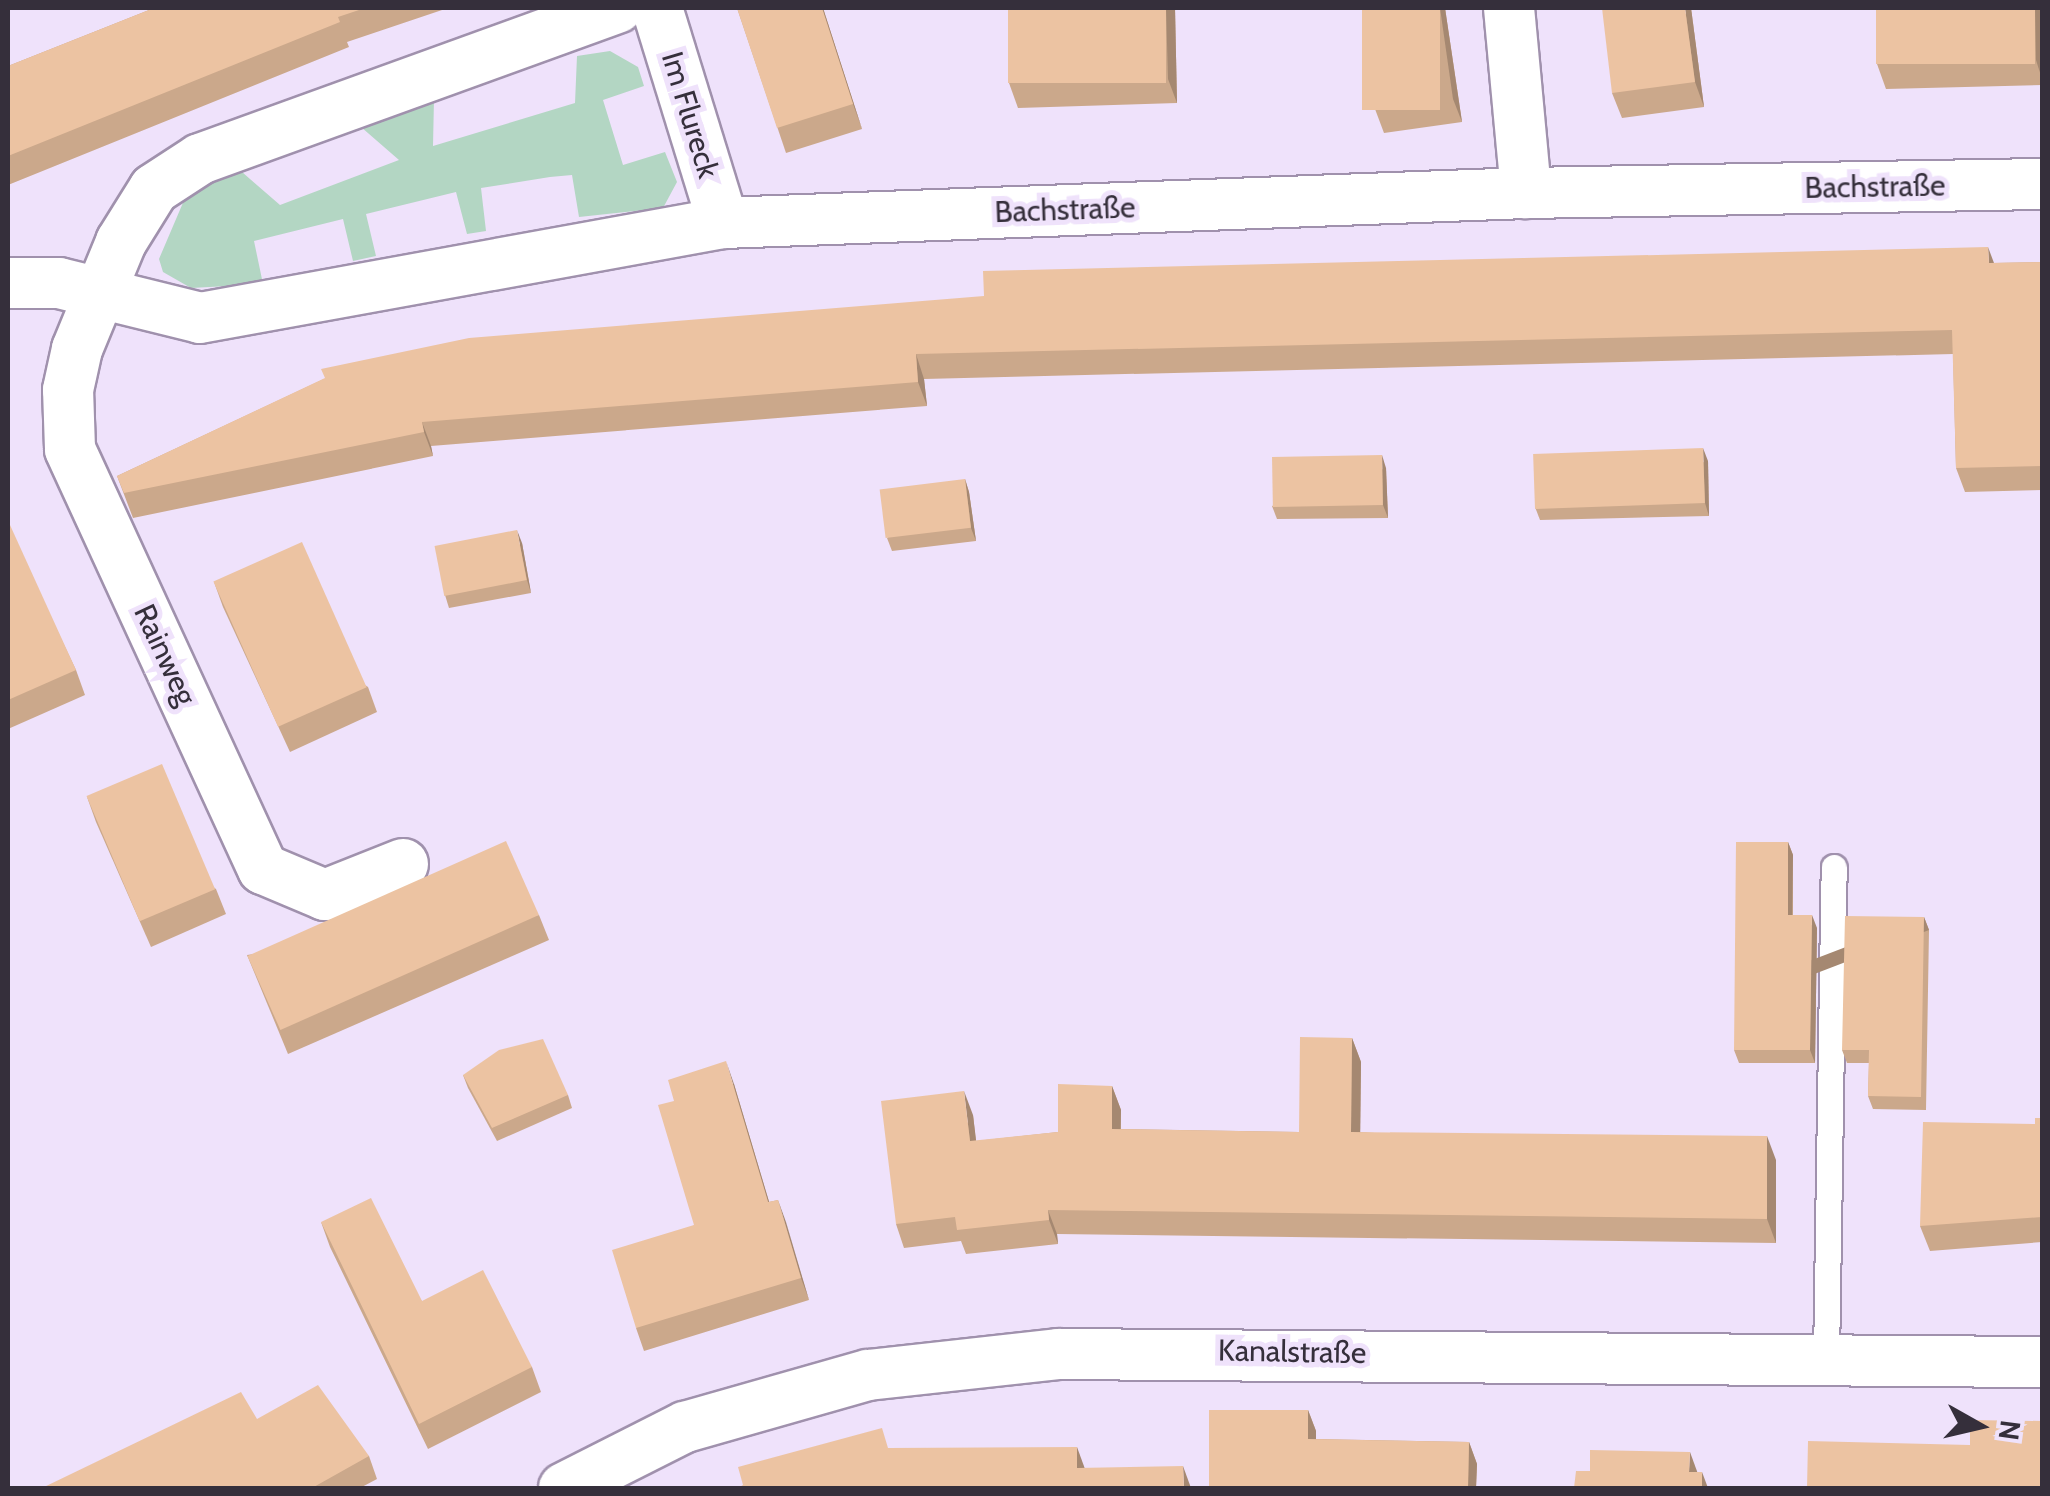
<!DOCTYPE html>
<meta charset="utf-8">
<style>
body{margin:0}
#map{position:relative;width:2050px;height:1496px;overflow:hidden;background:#efe2fb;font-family:Cabin,sans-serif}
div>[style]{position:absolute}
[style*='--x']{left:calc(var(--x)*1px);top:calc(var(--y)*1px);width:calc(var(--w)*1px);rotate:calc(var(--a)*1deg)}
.green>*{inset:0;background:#b3d6c3}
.roads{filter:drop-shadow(2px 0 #a091ad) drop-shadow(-2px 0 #a091ad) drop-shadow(0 2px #a091ad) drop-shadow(0 -2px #a091ad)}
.lane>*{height:25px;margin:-12.5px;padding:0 12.5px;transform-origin:12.5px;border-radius:12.5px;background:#fff}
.street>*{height:50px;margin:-25px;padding:0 25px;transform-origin:25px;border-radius:25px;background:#fff}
.wall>*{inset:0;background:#cba88b}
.shaded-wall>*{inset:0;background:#a58871;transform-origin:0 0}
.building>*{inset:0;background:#ecc3a2;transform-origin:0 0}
span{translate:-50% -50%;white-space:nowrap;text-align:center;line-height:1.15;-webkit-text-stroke:10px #efe2fb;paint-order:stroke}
.street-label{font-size:30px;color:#352f3b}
.frame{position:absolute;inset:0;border:10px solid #352f3b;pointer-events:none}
.north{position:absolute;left:1930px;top:1376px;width:100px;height:100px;-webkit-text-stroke:8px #efe2fb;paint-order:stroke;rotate:98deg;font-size:28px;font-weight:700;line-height:40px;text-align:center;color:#352f3b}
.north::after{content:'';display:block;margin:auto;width:35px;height:45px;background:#352f3b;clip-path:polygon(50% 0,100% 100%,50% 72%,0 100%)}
</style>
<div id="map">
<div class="green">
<i style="clip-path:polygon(610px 51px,638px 67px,644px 86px,603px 100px,623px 165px,665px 152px,677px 182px,663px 208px,579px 217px,572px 175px,550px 177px,481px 188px,486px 231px,467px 234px,456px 192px,366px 214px,376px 256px,353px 261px,343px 219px,254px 241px,263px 284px,191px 288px,163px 272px,159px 259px,188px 191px,242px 172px,280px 205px,399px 160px,361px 127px,434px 99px,433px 146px,532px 116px,575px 103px,577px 56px)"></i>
</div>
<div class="roads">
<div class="lane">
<i style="--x:1826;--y:1359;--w:492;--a:-89.1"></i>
</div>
<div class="street">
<i style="--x:657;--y:8;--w:225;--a:72.9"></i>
<i style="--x:1509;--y:8;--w:186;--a:84.7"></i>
<i style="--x:8;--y:283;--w:51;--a:0"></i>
<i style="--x:59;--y:283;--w:145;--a:13.9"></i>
<i style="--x:200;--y:318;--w:532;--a:-10.3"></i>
<i style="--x:723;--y:223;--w:804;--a:-2.14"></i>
<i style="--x:1526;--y:193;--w:516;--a:-1"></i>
<i style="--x:403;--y:864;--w:84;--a:158.3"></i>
<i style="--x:325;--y:895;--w:67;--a:-157.2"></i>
<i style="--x:263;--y:869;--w:462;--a:-114.7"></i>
<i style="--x:70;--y:449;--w:59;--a:-91.9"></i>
<i style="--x:68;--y:390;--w:42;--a:-77.6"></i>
<i style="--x:77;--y:349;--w:116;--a:-67.6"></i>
<i style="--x:121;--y:242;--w:62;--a:-58.1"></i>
<i style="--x:154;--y:189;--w:55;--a:-33.1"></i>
<i style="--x:200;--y:159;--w:444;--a:-19.9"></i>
<i style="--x:564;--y:1488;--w:136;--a:-26.8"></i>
<i style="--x:685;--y:1427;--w:190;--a:-15.9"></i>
<i style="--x:868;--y:1375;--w:191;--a:-6.3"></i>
<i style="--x:1058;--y:1354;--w:984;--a:0.47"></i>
</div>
</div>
<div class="wall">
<i style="clip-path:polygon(154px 8px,448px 8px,347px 42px,349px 47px,8px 185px,8px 66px)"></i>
<i style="clip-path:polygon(737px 8px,823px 8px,862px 129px,786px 153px)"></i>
<i style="clip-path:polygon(1008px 8px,1175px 8px,1177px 103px,1018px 108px,1009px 83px)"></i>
<i style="clip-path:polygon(1362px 8px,1445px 8px,1462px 122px,1384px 133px,1375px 109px)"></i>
<i style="clip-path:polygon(1691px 8px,1704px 107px,1622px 118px,1612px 93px)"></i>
<i style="clip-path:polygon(2042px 8px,2042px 85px,1886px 89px,1877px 64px)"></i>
<i style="clip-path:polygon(2042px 262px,2042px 490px,1965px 492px,1956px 468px,1953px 354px,924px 379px,927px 406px,431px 446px,433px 456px,133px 518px,117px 476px,324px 379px,1994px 263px)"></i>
<i style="clip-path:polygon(1708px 461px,1709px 516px,1540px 520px,1535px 507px)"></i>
<i style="clip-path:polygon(1386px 468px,1388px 518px,1277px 519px,1272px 506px)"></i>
<i style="clip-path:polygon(965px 479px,969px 492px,976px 541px,892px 551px,887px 538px)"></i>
<i style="clip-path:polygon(8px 527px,76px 670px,85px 695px,8px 729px)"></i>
<i style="clip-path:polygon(522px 543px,531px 593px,449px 608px,445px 595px)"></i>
<i style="clip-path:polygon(214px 582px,368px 687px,377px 712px,290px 752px,223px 607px)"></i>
<i style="clip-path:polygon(87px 797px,216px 889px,226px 914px,151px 947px,96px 822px)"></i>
<i style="clip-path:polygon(1788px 842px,1793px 855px,1793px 915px,1817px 928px,1815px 1063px,1739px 1063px,1734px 1050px)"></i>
<i style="clip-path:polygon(539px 915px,549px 940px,288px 1054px,247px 955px)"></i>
<i style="clip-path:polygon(1924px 917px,1929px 930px,1926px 1110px,1873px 1109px,1868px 1096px,1869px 1063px,1847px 1063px,1842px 1050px)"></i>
<i style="clip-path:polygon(1352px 1038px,1361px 1062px,1360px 1132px,1776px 1160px,1776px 1243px,1057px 1234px,1058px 1244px,966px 1254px,961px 1241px,904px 1248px,896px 1224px,973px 1115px,976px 1141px,1058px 1132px,1112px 1086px,1121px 1110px,1121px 1129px,1299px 1132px)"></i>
<i style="clip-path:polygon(463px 1075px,568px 1095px,572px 1108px,497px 1141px,468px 1088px)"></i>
<i style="clip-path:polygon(734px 1084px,769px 1202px,778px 1200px,809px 1300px,644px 1351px,636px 1328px,694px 1225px)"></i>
<i style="clip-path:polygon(2042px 1118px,2042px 1242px,1930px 1251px,1920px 1226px)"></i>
<i style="clip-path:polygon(321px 1222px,422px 1301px,532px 1367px,541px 1392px,428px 1449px,330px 1247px)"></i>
<i style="clip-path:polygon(1308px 1410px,1316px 1431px,1316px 1439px,1469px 1442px,1477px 1464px,1476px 1488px,1209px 1488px)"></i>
<i style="clip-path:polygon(257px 1419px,369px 1456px,377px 1479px,360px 1488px,42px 1488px)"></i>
</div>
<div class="shaded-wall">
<i style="clip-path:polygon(822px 8px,823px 8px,862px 129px,853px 104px)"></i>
<i style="clip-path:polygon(1166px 8px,1175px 8px,1177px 103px,1168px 79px)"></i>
<i style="clip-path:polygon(1440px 8px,1445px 8px,1462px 122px,1453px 99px)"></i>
<i style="clip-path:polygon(1685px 8px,1691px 8px,1704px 107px,1695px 82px)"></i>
<i style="clip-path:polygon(2035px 8px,2042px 8px,2042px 79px,2036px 60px)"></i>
<i style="clip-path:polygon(1988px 247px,1997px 271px,1989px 263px)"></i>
<i style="clip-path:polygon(916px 354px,924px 379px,927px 406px,918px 382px)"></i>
<i style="clip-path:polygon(422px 422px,431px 446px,433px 456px,424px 432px)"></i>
<i style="clip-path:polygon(1703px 448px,1708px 461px,1709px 516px,1705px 503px)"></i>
<i style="clip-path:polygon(1382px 455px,1386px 468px,1388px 518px,1383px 505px)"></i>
<i style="clip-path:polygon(965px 479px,969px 492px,976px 541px,971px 528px)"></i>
<i style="clip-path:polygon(517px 530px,522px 543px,531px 593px,527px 580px)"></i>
<i style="clip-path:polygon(1788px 842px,1793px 855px,1792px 928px,1788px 915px)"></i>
<i style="clip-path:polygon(1812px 915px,1817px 928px,1815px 1063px,1810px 1050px)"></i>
<i style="left:1924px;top:917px;width:14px;height:180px;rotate:69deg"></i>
<i style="clip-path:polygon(1352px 1038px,1361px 1062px,1360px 1156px,1351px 1132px)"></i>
<i style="clip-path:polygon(726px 1061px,734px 1084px,776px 1225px,768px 1202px)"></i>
<i style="clip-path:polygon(1112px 1086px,1121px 1110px,1120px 1153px,1112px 1129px)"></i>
<i style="clip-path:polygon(964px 1091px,973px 1115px,979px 1165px,970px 1141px)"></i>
<i style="clip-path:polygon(1767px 1136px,1776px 1160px,1776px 1243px,1767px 1219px)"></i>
<i style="clip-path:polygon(778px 1200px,786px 1222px,809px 1300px,801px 1278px)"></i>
<i style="clip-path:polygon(1048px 1210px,1057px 1234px,1058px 1244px,1049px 1220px)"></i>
<i style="clip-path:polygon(1308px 1410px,1316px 1431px,1316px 1461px,1308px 1439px)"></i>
<i style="clip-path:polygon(1469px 1442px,1477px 1464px,1476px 1488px,1468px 1488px)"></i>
<i style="clip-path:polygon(1077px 1447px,1085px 1469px,1077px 1468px)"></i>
<i style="clip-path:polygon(1690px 1452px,1698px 1474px,1689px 1472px)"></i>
<i style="clip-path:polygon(1183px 1466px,1191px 1488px,1184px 1488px)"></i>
<i style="clip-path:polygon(1702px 1472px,1708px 1488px,1702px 1488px)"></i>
</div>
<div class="building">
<i style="clip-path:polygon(154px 8px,365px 8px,338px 17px,340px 22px,8px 156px,8px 66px)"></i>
<i style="clip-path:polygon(737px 8px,822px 8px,853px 104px,777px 128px)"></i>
<i style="left:1008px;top:8px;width:158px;height:75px"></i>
<i style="left:1362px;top:8px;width:78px;height:102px"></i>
<i style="clip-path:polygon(1602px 8px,1685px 8px,1695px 82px,1612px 93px)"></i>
<i style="left:1876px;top:8px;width:159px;height:56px"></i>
<i style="clip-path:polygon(1988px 247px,1989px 263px,2042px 262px,2042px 466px,1956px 468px,1952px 330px,916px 354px,918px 382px,422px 422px,424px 432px,124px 493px,117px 476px,325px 378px,321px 369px,469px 338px,984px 296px,983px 271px)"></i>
<i style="left:1703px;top:448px;width:55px;height:170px;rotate:88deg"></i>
<i style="left:1382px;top:455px;width:50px;height:110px;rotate:89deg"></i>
<i style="left:965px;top:479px;width:49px;height:86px;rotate:83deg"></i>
<i style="clip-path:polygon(10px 525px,76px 670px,8px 700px,8px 527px)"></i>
<i style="left:517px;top:530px;width:51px;height:84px;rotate:79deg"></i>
<i style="left:302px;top:542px;width:159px;height:97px;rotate:66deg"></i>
<i style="left:162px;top:764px;width:136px;height:82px;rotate:67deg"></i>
<i style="left:506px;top:841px;width:81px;height:283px;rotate:66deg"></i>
<i style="clip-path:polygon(1736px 842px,1788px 842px,1788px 915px,1812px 915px,1810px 1050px,1734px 1050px)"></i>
<i style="clip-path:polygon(1845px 916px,1924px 917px,1921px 1097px,1868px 1096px,1869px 1050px,1842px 1050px)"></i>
<i style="clip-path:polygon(1300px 1037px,1352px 1038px,1351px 1132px,1767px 1136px,1767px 1219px,1048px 1210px,1049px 1220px,957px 1230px,955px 1217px,896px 1224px,881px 1101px,964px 1091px,970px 1141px,1058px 1132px,1058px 1084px,1112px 1086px,1112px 1129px,1299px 1132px)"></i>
<i style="clip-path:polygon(543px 1039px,568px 1095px,492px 1128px,463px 1075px,499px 1050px)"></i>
<i style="clip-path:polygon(726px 1061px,768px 1202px,778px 1200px,801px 1278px,636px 1328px,612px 1250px,694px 1225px,658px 1105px,674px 1101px,668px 1080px)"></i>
<i style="clip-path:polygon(2035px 1118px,2042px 1118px,2042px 1217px,1920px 1226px,1923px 1122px,2035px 1124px)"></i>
<i style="clip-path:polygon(371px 1198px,422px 1301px,483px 1270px,532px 1367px,419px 1424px,321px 1222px)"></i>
<i style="clip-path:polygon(318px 1385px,369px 1456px,312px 1488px,42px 1488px,241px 1392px,257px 1419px)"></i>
<i style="clip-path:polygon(1209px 1410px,1308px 1410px,1308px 1439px,1469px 1442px,1468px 1488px,1209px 1488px)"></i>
<i style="clip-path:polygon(1970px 1420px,2042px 1421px,2042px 1488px,1807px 1488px,1808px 1441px,1970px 1445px)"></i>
<i style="clip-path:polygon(882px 1428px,888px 1448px,1077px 1447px,1077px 1468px,1183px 1466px,1184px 1488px,738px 1488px,743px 1485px,738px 1467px)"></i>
<i style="clip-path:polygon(1590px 1450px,1690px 1452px,1689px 1472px,1702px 1472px,1702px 1488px,1574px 1488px,1576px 1471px,1590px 1471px)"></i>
</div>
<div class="street-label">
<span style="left:690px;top:115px;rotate:73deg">Im Flureck</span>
<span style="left:1875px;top:187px;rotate:-1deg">Bachstraße</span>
<span style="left:1065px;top:210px;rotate:-2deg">Bachstraße</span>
<span style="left:165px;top:655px;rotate:65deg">Rainweg</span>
<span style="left:1292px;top:1352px;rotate:1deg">Kanalstraße</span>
</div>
<div class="frame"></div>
<div class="north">N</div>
</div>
